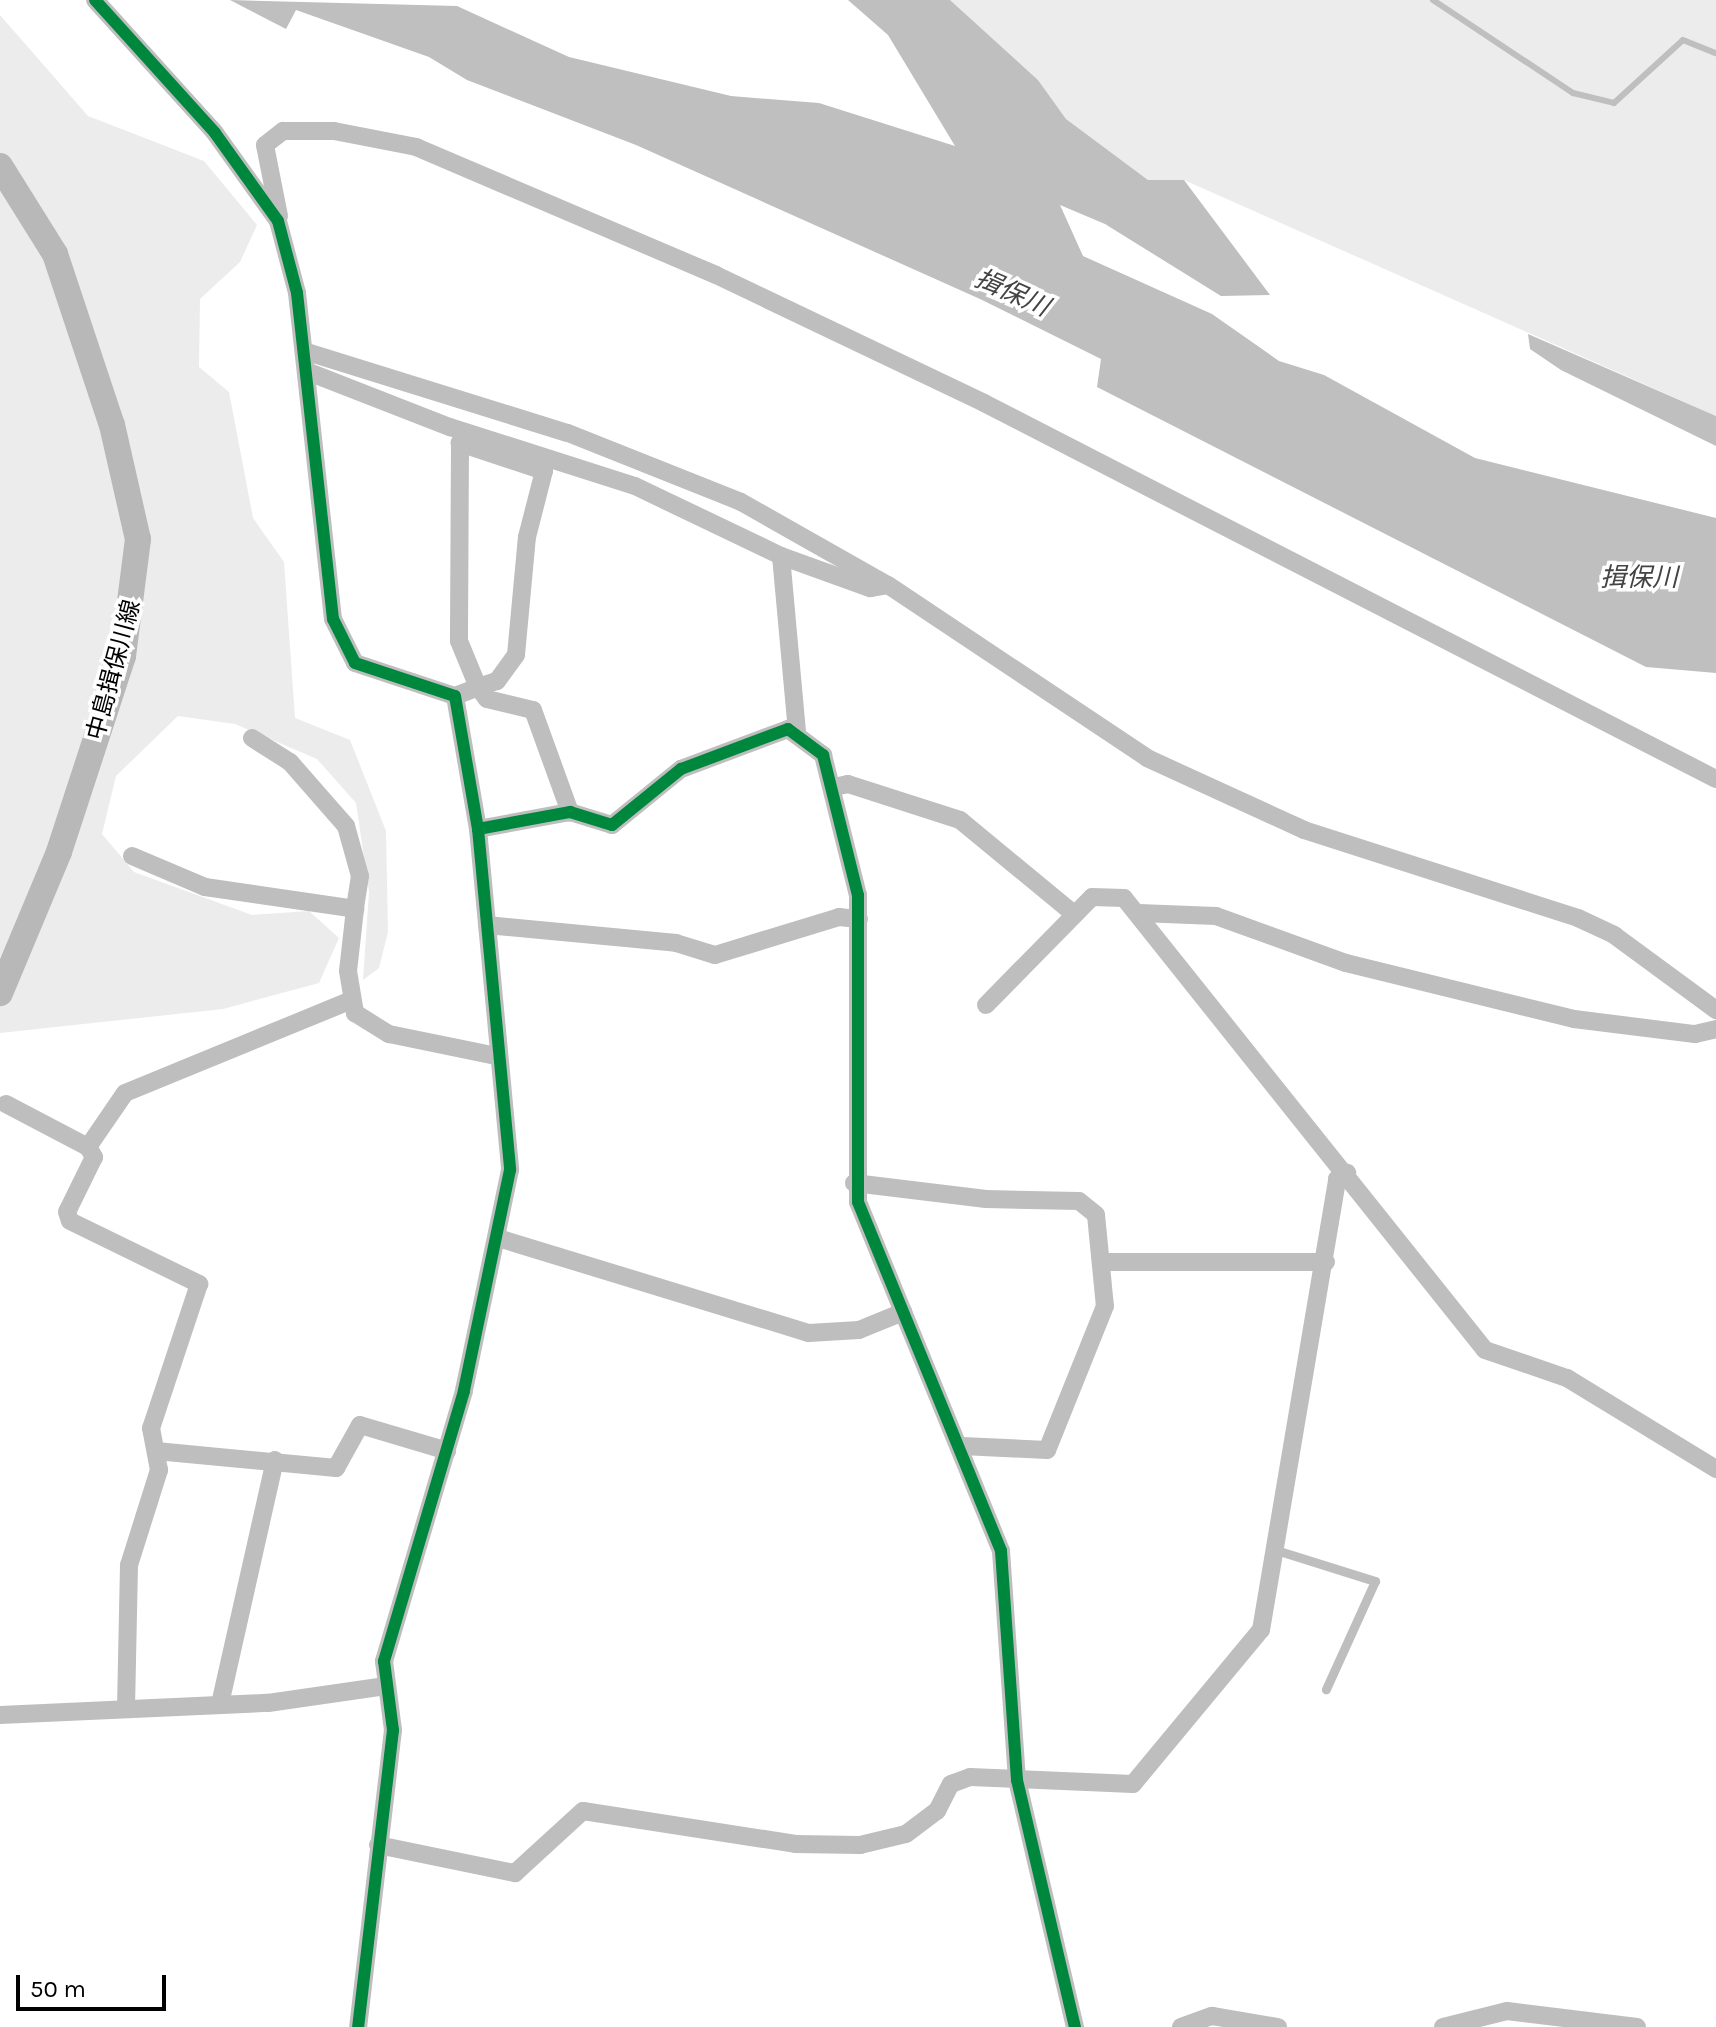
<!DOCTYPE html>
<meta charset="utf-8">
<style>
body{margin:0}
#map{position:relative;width:1716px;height:2027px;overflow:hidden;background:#fff;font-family:Karla,"Noto Sans JP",sans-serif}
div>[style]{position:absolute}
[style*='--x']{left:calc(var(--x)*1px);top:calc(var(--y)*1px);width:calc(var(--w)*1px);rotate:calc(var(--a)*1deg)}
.green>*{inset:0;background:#ececec}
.water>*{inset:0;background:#bfbfbf}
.stream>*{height:6px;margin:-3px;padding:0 3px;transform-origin:3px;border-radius:3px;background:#bfbfbf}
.lane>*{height:9px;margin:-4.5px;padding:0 4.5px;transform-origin:4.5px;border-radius:4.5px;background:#bebebe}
.street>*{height:18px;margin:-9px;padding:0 9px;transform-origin:9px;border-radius:9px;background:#bebebe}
.secondary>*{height:26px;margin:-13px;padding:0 13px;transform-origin:13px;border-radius:13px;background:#b8b8b8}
.cycleway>*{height:12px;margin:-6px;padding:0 6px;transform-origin:6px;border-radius:6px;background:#00873e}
span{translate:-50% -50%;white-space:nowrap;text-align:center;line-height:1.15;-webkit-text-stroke:7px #fff;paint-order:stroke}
.street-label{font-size:24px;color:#000}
.water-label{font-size:26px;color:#444;font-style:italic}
.scale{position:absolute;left:16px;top:1975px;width:150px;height:36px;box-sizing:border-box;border:4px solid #000;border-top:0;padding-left:10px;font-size:24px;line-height:28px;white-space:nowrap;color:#000;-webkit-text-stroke:6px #fff;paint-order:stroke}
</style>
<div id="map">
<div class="green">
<i style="clip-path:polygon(950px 0,1716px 0,1716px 416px,1184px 180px,1148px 180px,1066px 119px,1038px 80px)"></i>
<i style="clip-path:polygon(0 15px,88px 116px,204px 161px,257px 225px,240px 262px,200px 299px,199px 367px,229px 392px,253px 518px,284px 562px,295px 718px,350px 740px,386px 831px,388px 932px,379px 968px,363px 980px,369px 892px,356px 803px,317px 759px,235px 724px,178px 716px,116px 776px,102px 834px,134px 872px,252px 915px,309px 911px,339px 938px,319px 983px,223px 1009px,0 1033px)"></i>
</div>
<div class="water">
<i style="clip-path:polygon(230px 0,457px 6px,569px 57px,731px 96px,819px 103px,955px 146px,888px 35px,848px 0,950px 0,1038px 80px,1066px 119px,1148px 180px,1184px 180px,1270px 295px,1221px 296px,1105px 224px,1060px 205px,1083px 256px,1212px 314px,1279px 361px,1324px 375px,1475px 458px,1716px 518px,1716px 673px,1646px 667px,1097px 387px,1101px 359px,980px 299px,636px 145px,467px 80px,429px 57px,296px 10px,286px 29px)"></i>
<i style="clip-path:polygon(1528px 334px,1716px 416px,1716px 446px,1561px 370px,1530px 349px)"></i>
</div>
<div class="stream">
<i style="--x:1433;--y:0;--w:168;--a:33.6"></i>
<i style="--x:1573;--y:93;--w:42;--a:13.7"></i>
<i style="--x:1614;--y:103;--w:93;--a:-42.4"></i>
<i style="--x:1683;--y:40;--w:35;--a:22"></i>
</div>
<div class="lane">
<i style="--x:1276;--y:1550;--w:104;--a:17.4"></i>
<i style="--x:1375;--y:1581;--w:119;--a:114.4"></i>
</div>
<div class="street">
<i style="--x:95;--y:0;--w:179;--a:47.9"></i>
<i style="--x:215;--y:133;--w:108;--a:54.4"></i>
<i style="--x:278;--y:221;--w:74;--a:75.2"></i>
<i style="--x:297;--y:293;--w:328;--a:83.7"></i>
<i style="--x:333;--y:619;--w:49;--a:63.4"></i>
<i style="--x:355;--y:663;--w:105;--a:18.3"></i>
<i style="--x:455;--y:696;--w:135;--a:80.2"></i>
<i style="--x:478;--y:829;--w:342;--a:84.6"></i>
<i style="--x:510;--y:1170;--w:226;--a:101.8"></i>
<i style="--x:464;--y:1391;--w:282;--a:106.5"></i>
<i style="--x:384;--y:1661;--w:70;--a:82.6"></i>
<i style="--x:393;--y:1730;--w:299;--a:96.7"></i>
<i style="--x:279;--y:216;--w:72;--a:-101.2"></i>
<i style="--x:265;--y:145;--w:23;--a:-38"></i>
<i style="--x:283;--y:131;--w:51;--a:0"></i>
<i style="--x:334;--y:131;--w:84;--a:11"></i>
<i style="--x:416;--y:147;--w:326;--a:23.1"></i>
<i style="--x:716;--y:275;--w:297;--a:25.5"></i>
<i style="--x:984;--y:403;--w:823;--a:27.19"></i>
<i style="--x:304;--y:351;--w:276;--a:17.3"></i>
<i style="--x:568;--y:433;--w:186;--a:21.7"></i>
<i style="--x:741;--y:502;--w:169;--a:29.5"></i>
<i style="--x:888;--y:585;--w:311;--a:33.7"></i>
<i style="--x:1147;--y:758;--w:173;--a:24.6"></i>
<i style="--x:1304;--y:830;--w:288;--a:17.8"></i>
<i style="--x:1578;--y:918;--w:40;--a:25"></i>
<i style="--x:1614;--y:935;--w:127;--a:36.3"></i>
<i style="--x:306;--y:371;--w:155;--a:21.3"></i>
<i style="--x:450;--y:427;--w:194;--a:17.7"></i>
<i style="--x:635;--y:486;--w:162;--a:25.6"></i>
<i style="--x:781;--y:556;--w:95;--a:19.8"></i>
<i style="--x:870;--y:588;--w:18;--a:-9"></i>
<i style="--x:781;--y:556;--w:176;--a:84.8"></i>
<i style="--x:455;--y:696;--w:25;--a:-21"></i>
<i style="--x:478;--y:687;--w:20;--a:-18"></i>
<i style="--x:497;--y:681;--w:32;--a:-54"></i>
<i style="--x:516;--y:655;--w:119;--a:-84.7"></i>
<i style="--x:527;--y:537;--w:68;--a:-75.6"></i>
<i style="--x:544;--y:471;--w:89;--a:-161.6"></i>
<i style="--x:460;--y:443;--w:198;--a:90.3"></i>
<i style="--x:459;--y:641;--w:50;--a:67.6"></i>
<i style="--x:478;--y:687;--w:15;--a:53"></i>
<i style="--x:487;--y:699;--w:47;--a:13.4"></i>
<i style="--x:533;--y:710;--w:109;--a:70.1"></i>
<i style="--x:252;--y:738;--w:45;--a:32.3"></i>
<i style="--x:290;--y:762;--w:85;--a:48.8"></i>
<i style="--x:346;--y:826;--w:52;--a:74.4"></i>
<i style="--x:360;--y:876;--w:33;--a:99"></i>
<i style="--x:834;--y:787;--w:14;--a:-12"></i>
<i style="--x:848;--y:784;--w:118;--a:17.8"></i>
<i style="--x:960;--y:820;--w:146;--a:39.5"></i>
<i style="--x:478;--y:829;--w:94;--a:-10.5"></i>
<i style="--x:570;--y:812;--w:44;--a:17.2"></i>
<i style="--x:612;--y:825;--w:89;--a:-39.1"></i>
<i style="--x:681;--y:769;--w:114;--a:-20.5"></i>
<i style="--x:788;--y:729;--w:44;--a:36.6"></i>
<i style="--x:823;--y:755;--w:144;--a:76"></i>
<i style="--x:858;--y:895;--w:307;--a:90"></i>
<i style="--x:858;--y:1202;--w:377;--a:67.7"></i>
<i style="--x:1001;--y:1551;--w:230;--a:86"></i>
<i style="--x:1017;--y:1780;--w:254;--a:76.8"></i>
<i style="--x:132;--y:856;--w:79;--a:23"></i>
<i style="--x:205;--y:887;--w:152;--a:8.3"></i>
<i style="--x:355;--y:909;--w:62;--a:96.4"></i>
<i style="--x:348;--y:971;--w:43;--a:80.5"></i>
<i style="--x:355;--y:1013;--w:40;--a:32"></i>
<i style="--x:389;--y:1034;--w:109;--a:11.6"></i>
<i style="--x:1139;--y:913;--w:77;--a:2.2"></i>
<i style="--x:1216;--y:916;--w:138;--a:19.9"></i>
<i style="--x:1346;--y:963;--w:235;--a:13.8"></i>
<i style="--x:1574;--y:1019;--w:122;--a:7.1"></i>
<i style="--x:1695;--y:1034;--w:22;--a:-13"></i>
<i style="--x:487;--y:925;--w:190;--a:5.4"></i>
<i style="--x:676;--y:943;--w:41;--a:17.1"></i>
<i style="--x:715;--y:955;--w:130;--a:-17"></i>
<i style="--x:839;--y:917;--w:20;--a:6"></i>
<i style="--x:986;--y:1005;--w:151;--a:-45.5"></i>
<i style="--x:1092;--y:897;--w:32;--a:2"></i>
<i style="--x:1124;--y:898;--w:578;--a:51.39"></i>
<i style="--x:1485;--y:1350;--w:87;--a:18.9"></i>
<i style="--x:1567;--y:1378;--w:175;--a:31.4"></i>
<i style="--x:6;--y:1104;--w:93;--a:27.7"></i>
<i style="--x:88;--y:1147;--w:65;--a:-55.6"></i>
<i style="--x:125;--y:1093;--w:242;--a:-22.3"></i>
<i style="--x:88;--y:1147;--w:12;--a:59"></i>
<i style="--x:94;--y:1157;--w:61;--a:116.1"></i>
<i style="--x:67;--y:1212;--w:9;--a:72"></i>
<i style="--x:70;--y:1221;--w:144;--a:26"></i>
<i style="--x:199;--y:1284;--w:152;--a:108.4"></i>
<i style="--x:151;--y:1428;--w:43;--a:79.2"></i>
<i style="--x:159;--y:1470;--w:100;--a:107.5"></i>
<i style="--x:129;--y:1565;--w:143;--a:91.2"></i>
<i style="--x:854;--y:1183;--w:133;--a:6.9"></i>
<i style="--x:986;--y:1199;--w:93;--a:1.2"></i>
<i style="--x:1079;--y:1201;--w:22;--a:39"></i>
<i style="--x:1096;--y:1215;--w:91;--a:84.4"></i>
<i style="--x:1105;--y:1306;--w:155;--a:111.9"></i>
<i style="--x:1047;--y:1450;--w:85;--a:-177.3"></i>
<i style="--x:498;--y:1238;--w:325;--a:17"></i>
<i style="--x:809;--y:1333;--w:50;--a:-3.4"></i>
<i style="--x:859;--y:1330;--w:48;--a:-22.2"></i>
<i style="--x:1102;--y:1262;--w:224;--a:0"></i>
<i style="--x:156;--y:1451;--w:181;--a:5.4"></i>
<i style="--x:336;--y:1468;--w:49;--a:-60.8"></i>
<i style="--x:360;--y:1425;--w:91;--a:16.6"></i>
<i style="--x:220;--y:1704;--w:250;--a:-77.3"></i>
<i style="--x:0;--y:1715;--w:268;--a:-2.6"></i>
<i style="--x:268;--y:1703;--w:119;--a:-8.2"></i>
<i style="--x:378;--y:1845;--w:140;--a:11.6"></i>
<i style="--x:515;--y:1873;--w:92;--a:-42.4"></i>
<i style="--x:583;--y:1811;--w:215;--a:8.8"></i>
<i style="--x:795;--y:1844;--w:65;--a:0.9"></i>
<i style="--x:860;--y:1845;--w:47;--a:-13.4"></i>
<i style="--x:906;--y:1834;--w:39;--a:-37"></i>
<i style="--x:937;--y:1811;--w:30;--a:-63"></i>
<i style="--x:951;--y:1784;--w:20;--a:-20"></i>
<i style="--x:970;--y:1777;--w:163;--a:2.5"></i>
<i style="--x:1133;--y:1784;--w:200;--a:-50.3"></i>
<i style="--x:1261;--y:1630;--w:457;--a:-80.4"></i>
<i style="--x:1337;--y:1179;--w:12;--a:-31"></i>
<i style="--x:1181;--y:2027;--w:33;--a:-20"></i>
<i style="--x:1212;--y:2016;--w:67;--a:9.5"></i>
<i style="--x:1443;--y:2027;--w:66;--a:-14"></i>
<i style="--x:1507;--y:2011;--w:131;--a:7"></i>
</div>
<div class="secondary">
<i style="--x:0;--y:166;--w:104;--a:58"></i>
<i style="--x:55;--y:254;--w:180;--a:71.6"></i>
<i style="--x:112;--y:425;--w:117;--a:77.2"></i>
<i style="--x:138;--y:539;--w:118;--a:97.3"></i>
<i style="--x:123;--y:656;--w:206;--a:108.1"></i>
<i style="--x:59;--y:852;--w:153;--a:112.7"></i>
</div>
<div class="cycleway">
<i style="--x:95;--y:0;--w:179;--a:47.9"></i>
<i style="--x:215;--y:133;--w:108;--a:54.4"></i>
<i style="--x:278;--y:221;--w:74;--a:75.2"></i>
<i style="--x:297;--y:293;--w:328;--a:83.7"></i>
<i style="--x:333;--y:619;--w:49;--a:63.4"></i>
<i style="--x:355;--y:663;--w:105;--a:18.3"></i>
<i style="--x:455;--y:696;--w:135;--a:80.2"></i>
<i style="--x:478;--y:829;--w:342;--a:84.6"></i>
<i style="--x:510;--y:1170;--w:226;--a:101.8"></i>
<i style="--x:464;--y:1391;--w:282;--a:106.5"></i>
<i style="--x:384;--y:1661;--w:70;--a:82.6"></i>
<i style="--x:393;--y:1730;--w:299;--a:96.7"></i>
<i style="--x:478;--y:829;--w:94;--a:-10.5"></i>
<i style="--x:570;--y:812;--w:44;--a:17.2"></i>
<i style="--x:612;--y:825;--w:89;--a:-39.1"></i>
<i style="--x:681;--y:769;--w:114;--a:-20.5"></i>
<i style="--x:788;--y:729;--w:44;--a:36.6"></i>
<i style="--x:823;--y:755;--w:144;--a:76"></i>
<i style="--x:858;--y:895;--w:307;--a:90"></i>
<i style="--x:858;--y:1202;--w:377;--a:67.7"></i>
<i style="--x:1001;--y:1551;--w:230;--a:86"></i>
<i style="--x:1017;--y:1780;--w:254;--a:76.8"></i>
</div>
<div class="street-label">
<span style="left:114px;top:670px;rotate:-75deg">中島揖保川線</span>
</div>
<div class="water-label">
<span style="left:1012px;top:293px;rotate:24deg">揖保川</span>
<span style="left:1639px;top:578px">揖保川</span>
</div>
<div class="scale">50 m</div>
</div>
